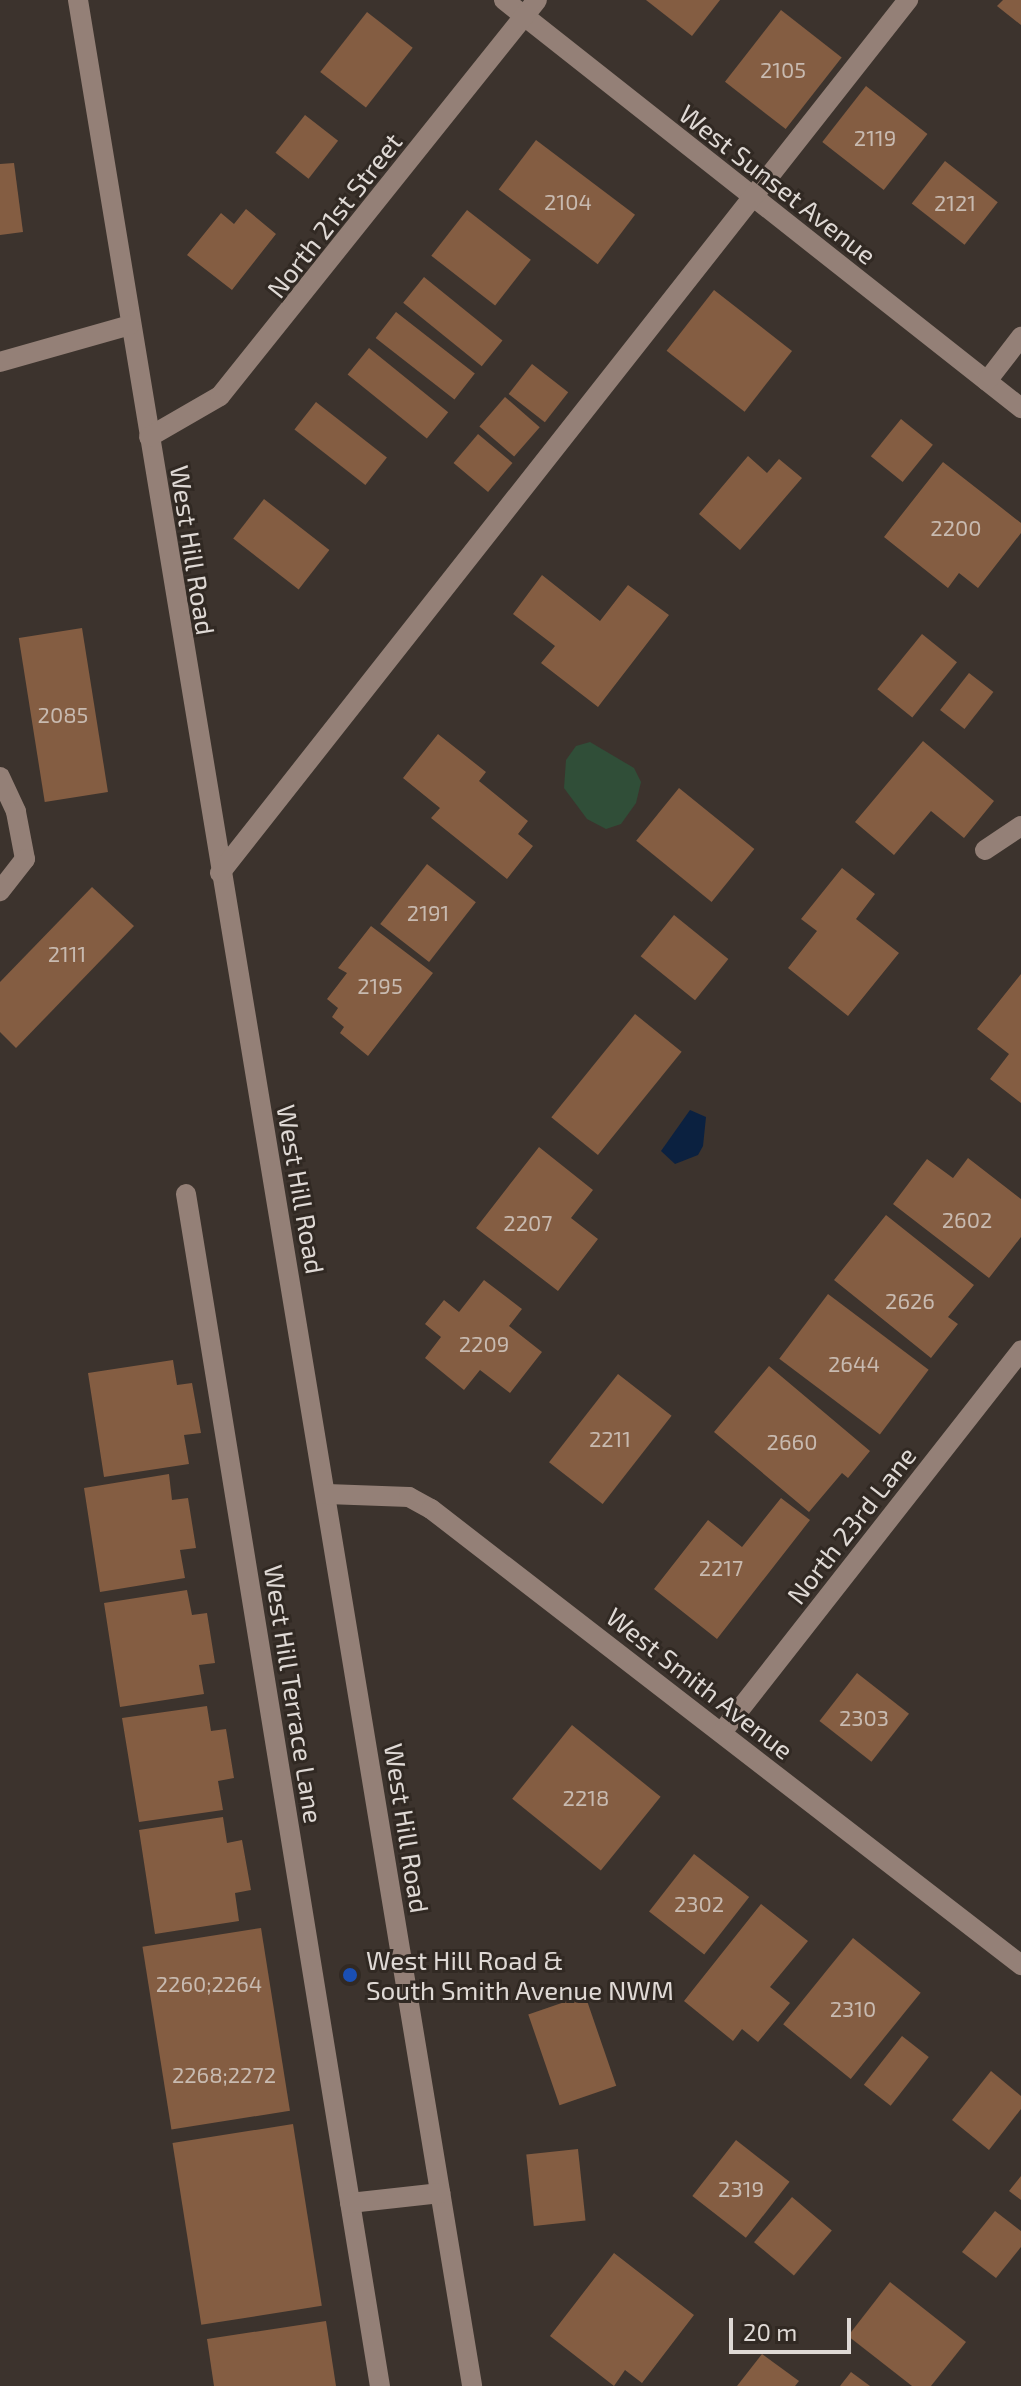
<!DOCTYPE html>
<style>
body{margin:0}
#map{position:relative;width:1021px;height:2386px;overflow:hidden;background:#3c332d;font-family:"Exo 2",sans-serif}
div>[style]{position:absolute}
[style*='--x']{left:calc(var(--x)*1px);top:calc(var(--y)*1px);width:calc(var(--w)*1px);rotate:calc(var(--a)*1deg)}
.green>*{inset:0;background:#304e38}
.water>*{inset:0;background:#0b2140}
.building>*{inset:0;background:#845d42;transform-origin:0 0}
.minor>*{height:20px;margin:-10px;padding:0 10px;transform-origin:10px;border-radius:10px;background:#948077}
.dots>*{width:22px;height:22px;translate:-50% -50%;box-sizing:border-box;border:4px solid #312923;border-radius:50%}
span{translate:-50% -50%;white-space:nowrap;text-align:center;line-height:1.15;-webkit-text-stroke:6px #312923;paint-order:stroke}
.number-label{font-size:22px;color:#c8bab0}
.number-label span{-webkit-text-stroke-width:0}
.street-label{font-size:26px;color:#dfd9d5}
.poi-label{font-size:26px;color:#dfd9d5}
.left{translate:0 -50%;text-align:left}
.scale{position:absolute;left:729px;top:2318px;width:122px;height:36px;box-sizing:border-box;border:4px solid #dfd9d5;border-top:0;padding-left:10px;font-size:24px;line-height:28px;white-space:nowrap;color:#dfd9d5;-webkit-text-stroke:6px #312923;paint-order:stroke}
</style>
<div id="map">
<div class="green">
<i style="clip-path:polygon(590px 742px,634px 768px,641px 782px,636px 803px,621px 824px,606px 829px,587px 819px,564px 788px,566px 760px,576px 746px)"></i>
</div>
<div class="water">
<i style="clip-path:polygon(690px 1110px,706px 1117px,703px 1146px,698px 1155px,675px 1164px,661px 1151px)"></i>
</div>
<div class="building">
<i style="clip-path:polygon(646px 0,720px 0,692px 36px)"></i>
<i style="clip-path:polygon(1003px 0,1021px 0,1021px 25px,997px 6px)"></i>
<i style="left:781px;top:10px;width:77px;height:91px;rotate:38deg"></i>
<i style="left:367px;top:12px;width:58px;height:76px;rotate:38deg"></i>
<i style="left:866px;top:86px;width:78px;height:71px;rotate:38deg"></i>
<i style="left:305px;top:115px;width:42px;height:48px;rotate:38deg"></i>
<i style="left:536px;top:140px;width:124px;height:62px;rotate:37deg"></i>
<i style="left:945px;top:161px;width:67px;height:54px;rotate:38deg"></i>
<i style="clip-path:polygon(14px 163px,23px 232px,0 235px,0 164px)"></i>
<i style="clip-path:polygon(246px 209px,276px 234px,232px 290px,187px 255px,221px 213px,234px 224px)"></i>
<i style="left:467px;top:210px;width:81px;height:58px;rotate:38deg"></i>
<i style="left:424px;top:277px;width:101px;height:33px;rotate:39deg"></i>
<i style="left:714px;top:290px;width:99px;height:77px;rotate:38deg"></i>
<i style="left:396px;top:312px;width:100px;height:33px;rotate:38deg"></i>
<i style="left:369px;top:348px;width:102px;height:34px;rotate:39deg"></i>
<i style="left:532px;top:364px;width:46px;height:38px;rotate:38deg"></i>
<i style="left:505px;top:397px;width:46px;height:39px;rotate:41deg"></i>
<i style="left:316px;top:402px;width:90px;height:35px;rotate:38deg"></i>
<i style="left:901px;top:419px;width:41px;height:48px;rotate:39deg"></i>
<i style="left:478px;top:434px;width:45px;height:38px;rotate:40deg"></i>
<i style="clip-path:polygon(748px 456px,767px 473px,779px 459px,802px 478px,740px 550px,699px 514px)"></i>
<i style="clip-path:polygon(943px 462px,1021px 523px,1021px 533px,978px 588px,959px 573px,948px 588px,884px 537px)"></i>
<i style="left:264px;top:499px;width:83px;height:50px;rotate:38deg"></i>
<i style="clip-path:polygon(542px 575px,600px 621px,628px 585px,669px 615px,598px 707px,541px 663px,555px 646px,513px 614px)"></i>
<i style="left:82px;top:628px;width:166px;height:64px;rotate:81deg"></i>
<i style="left:922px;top:634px;width:45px;height:71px;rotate:39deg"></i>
<i style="left:969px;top:673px;width:31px;height:47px;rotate:38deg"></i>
<i style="clip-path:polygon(438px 734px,486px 772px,479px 781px,528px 821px,518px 834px,533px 846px,507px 879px,431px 818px,440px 808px,403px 778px)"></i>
<i style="clip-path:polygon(923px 741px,994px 801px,964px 838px,931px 811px,894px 855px,855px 822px)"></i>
<i style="left:679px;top:788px;width:97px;height:68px;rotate:39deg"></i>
<i style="left:427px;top:864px;width:62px;height:76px;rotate:38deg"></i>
<i style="clip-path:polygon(842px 868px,875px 894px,856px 919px,899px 953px,848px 1016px,788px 968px,817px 931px,801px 919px)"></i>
<i style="clip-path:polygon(92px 887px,134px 926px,16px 1048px,0 1032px,0 982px)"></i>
<i style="left:674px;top:915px;width:70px;height:53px;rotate:39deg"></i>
<i style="clip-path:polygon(371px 926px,433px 973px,368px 1056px,340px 1033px,344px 1027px,332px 1017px,338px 1008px,327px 999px,347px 973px,338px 968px)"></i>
<i style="clip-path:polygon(1021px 974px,1021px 1103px,990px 1079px,1009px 1054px,977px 1029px)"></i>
<i style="left:635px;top:1014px;width:60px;height:133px;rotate:39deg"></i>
<i style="clip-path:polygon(539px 1147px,593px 1190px,571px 1218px,598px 1239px,558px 1291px,476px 1228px)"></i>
<i style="clip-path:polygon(968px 1158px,1021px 1199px,1021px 1237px,989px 1278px,893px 1204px,927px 1159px,953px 1178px)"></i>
<i style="clip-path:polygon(886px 1215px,974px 1285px,948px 1317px,958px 1324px,931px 1358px,834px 1280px)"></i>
<i style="clip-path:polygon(484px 1280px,522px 1309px,509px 1326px,542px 1352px,510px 1393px,480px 1370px,464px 1390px,425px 1358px,441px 1337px,425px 1324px,444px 1300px,459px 1312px)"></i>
<i style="left:828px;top:1294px;width:126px;height:81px;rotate:37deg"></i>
<i style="clip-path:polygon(173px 1360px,177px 1385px,192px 1383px,201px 1433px,184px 1435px,189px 1464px,104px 1477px,88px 1373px)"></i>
<i style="clip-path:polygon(769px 1366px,870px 1451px,848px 1478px,842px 1473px,809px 1512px,714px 1432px)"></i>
<i style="left:618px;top:1374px;width:68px;height:112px;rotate:38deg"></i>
<i style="clip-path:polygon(169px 1474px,172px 1500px,188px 1498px,196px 1548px,180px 1550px,185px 1578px,100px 1592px,84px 1488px)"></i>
<i style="clip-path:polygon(781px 1498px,810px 1520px,717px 1639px,654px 1589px,708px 1520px,742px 1547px)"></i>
<i style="clip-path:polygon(187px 1590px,192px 1615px,207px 1613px,215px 1663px,199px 1665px,204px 1694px,120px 1707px,104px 1603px)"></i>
<i style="left:857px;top:1673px;width:66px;height:61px;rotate:38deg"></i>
<i style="clip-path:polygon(207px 1706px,211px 1731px,226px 1729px,234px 1778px,218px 1781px,223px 1810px,139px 1822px,122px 1718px)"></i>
<i style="left:572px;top:1725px;width:114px;height:95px;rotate:39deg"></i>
<i style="clip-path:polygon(223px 1817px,227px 1843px,242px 1840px,251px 1890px,235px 1893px,239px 1921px,155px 1934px,139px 1830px)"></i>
<i style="left:694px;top:1854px;width:70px;height:73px;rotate:38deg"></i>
<i style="clip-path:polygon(761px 1904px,808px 1941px,770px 1987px,790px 2003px,758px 2042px,742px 2029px,733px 2041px,684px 2001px)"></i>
<i style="left:261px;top:1928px;width:185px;height:120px;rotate:81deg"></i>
<i style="left:853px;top:1938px;width:87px;height:111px;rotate:39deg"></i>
<i style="left:585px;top:1995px;width:96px;height:60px;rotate:71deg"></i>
<i style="left:902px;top:2036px;width:34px;height:62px;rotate:38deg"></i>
<i style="clip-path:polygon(991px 2071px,1021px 2096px,1021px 2109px,989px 2150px,952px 2120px)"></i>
<i style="left:293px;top:2124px;width:184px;height:122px;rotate:81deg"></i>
<i style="left:736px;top:2140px;width:68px;height:71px;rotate:38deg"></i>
<i style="left:578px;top:2149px;width:72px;height:52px;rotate:84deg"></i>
<i style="clip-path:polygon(1021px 2176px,1021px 2200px,1009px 2191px)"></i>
<i style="left:792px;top:2197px;width:52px;height:59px;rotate:40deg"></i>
<i style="clip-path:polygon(995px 2211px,1021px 2231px,1021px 2247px,996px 2278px,962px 2252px)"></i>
<i style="clip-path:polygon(614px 2253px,694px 2315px,642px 2383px,625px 2370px,614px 2386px,550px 2336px)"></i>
<i style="clip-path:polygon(890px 2282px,966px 2342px,931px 2386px,912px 2386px,848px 2336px)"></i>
<i style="clip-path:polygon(326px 2321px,336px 2386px,214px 2386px,207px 2339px)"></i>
<i style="clip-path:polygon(762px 2354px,799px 2381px,795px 2386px,737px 2386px)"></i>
<i style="clip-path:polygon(851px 2372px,870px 2386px,840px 2386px)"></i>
</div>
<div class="minor">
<i style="--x:78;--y:0;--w:2418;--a:80.62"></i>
<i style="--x:504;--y:0;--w:659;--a:38.28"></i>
<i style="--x:0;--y:362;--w:135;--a:-15.9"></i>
<i style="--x:987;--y:381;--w:56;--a:-52.3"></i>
<i style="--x:149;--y:437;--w:82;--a:-30"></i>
<i style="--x:220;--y:396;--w:507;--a:-51.32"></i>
<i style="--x:0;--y:777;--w:38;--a:65"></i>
<i style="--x:16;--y:812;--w:48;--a:79.2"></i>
<i style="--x:25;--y:859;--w:41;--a:128"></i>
<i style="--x:985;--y:850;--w:43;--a:-33.7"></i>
<i style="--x:220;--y:873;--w:1112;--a:-51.76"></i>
<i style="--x:186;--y:1194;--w:1208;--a:80.76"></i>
<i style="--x:327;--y:1494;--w:82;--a:2.1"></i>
<i style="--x:409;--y:1497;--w:25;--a:29"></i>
<i style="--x:431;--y:1509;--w:746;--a:37.7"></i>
<i style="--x:722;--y:1732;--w:485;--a:-51.9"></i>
<i style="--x:350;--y:2203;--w:91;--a:-6.3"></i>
</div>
<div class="dots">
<i style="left:350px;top:1975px;background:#1a4fb4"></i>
</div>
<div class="number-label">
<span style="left:783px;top:70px">2105</span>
<span style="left:875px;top:138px">2119</span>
<span style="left:568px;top:202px">2104</span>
<span style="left:955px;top:203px">2121</span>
<span style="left:956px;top:528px">2200</span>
<span style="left:63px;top:715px">2085</span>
<span style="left:428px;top:913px">2191</span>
<span style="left:67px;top:954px">2111</span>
<span style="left:380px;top:986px">2195</span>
<span style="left:967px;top:1220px">2602</span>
<span style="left:528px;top:1223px">2207</span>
<span style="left:910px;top:1301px">2626</span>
<span style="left:484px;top:1344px">2209</span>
<span style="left:854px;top:1364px">2644</span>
<span style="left:610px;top:1439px">2211</span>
<span style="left:792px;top:1442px">2660</span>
<span style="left:721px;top:1568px">2217</span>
<span style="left:864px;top:1718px">2303</span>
<span style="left:586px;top:1798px">2218</span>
<span style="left:699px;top:1904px">2302</span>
<span style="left:209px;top:1984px">2260;2264</span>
<span style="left:853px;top:2009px">2310</span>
<span style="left:224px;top:2075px">2268;2272</span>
<span style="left:741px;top:2189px">2319</span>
</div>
<div class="street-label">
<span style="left:778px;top:184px;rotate:38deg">West Sunset Avenue</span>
<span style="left:334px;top:215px;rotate:-52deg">North 21st Street</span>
<span style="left:193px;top:550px;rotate:81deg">West Hill Road</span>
<span style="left:301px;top:1189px;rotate:80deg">West Hill Road</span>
<span style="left:851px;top:1525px;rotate:-52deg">North 23rd Lane</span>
<span style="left:700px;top:1683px;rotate:38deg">West Smith Avenue</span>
<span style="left:294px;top:1694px;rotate:81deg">West Hill Terrace Lane</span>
<span style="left:407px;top:1828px;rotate:81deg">West Hill Road</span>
</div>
<div class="poi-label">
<span class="left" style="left:366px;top:1975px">West Hill Road &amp;<br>South Smith Avenue NWM</span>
</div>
<div class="scale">20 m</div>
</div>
